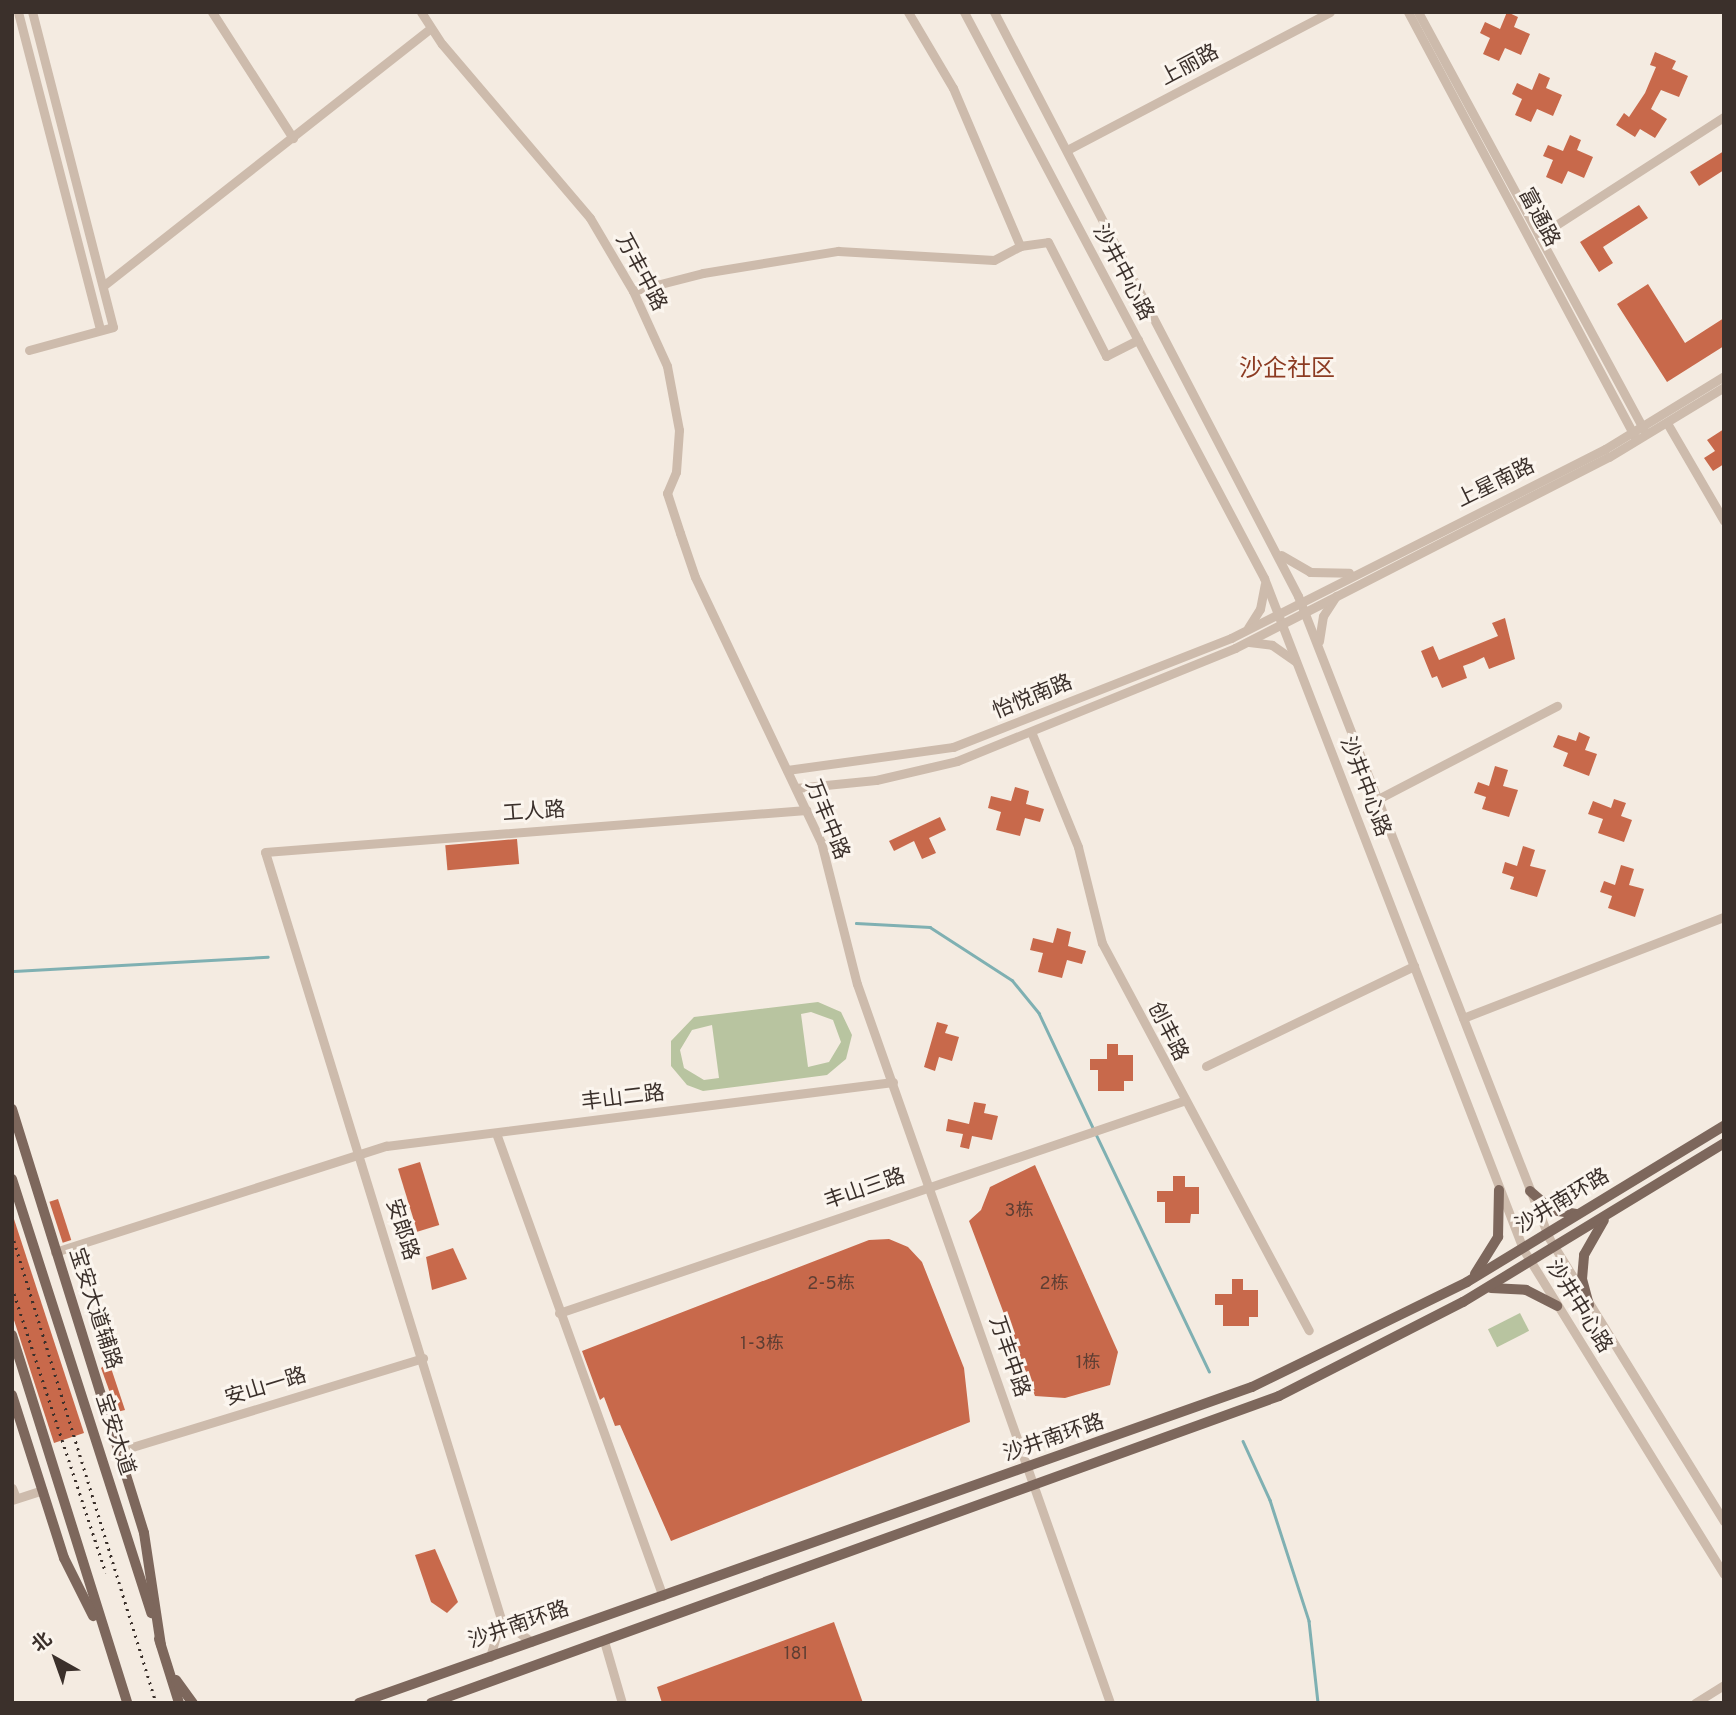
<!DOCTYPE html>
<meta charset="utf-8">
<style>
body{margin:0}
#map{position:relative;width:1736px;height:1715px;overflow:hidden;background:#f4ebe1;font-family:Overpass,"Noto Sans SC",sans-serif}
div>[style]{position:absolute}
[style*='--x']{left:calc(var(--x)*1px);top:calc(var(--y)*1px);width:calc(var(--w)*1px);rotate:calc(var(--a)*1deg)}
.green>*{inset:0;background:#b8c4a0;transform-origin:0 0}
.stream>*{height:2.5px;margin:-1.25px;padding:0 1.25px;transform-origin:1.25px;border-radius:1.25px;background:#7fb0b2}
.building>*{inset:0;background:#c8694b;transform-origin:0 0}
.minor>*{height:9px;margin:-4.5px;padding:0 4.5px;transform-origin:4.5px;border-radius:4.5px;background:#cdbbac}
.major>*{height:10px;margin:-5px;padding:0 5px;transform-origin:5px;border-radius:5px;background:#7d675c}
.rail>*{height:2.5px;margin-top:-1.25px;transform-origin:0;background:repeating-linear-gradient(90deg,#3b302b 0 2px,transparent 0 7px)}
span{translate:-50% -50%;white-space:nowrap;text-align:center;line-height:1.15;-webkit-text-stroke:6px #fbf5ee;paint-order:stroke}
.number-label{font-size:18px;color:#5e3e33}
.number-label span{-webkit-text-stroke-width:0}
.street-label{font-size:21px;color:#3b302b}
.quarter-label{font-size:24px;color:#8c3b22}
.frame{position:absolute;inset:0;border:14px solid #3b302b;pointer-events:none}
.north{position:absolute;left:21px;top:1624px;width:70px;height:70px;-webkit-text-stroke:5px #fbf5ee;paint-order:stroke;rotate:320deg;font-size:19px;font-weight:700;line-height:28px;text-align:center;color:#3b302b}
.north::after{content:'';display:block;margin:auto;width:24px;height:32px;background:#3b302b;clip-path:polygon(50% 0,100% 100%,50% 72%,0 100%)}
</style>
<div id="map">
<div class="green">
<i style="clip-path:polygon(evenodd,818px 1002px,841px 1012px,852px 1035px,846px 1059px,827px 1075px,703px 1091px,687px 1085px,671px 1066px,671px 1041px,694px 1017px,818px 1002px,811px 1012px,833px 1020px,841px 1042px,829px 1062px,808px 1067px,801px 1014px,811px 1012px,818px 1002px,712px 1025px,719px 1078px,704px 1080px,684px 1068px,680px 1050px,692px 1030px,712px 1025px)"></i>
<i style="left:1520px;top:1313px;width:20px;height:36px;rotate:63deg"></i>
</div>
<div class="stream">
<i style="--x:856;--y:923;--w:74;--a:3.1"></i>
<i style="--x:930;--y:927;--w:98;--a:32.9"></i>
<i style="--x:1012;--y:980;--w:43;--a:50.7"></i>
<i style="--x:1039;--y:1013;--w:127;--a:64.8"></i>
<i style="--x:14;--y:971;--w:254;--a:-3.2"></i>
<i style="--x:1096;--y:1134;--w:263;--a:64.5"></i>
<i style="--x:1243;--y:1441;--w:65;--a:65.4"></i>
<i style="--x:1270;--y:1500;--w:127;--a:72.1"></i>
<i style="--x:1309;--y:1621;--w:82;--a:83.7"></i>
</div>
<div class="building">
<i style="clip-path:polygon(1507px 12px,1518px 17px,1514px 27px,1530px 34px,1521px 55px,1505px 48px,1499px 61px,1483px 54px,1490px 38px,1480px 33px,1485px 22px,1500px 29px)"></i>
<i style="clip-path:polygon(1655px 52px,1676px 61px,1672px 69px,1688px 76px,1679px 97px,1661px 90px,1656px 99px,1651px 109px,1667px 119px,1655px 138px,1640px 129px,1635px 137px,1616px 125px,1624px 113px,1629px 117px,1645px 93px,1656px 67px,1650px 65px)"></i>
<i style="clip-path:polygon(1539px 73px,1550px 78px,1546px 88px,1562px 95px,1553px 116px,1537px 109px,1531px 122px,1515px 115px,1522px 99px,1512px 94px,1517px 83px,1532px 90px)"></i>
<i style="clip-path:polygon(1570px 135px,1581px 140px,1577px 150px,1593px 157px,1584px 178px,1568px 171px,1562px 184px,1546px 177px,1553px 160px,1543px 156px,1548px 145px,1563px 151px)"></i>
<i style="clip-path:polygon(1724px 151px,1724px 170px,1699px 186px,1690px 172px)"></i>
<i style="clip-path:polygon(1639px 205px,1648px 218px,1603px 247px,1613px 263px,1599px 272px,1580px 242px)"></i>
<i style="clip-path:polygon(1648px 284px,1685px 343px,1724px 318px,1724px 346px,1667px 382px,1617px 304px)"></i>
<i style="clip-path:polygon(1724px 429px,1724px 464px,1713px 471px,1704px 458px,1715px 451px,1707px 440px)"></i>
<i style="clip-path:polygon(1505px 618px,1515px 659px,1489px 669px,1484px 657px,1474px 662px,1463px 666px,1467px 678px,1442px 688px,1437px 676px,1432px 678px,1421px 651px,1433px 646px,1439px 660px,1498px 636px,1492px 623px)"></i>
<i style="clip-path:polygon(1579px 732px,1590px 737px,1585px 750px,1597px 754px,1589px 776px,1563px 766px,1568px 753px,1553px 747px,1558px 735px,1576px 741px)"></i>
<i style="clip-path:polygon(1495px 766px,1508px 770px,1503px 786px,1518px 790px,1509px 817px,1482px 809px,1486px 797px,1474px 793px,1478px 782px,1489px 786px)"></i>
<i style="clip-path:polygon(1015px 787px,1029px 791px,1026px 804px,1044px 809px,1040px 822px,1025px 818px,1020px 836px,996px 830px,1001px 812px,988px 808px,991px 796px,1011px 801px)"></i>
<i style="clip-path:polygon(1614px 799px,1626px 803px,1621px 816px,1632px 820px,1624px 842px,1598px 833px,1603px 819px,1588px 814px,1593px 801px,1611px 808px)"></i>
<i style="clip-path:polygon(940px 817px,946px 830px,929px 838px,936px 853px,922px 859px,914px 841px,894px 851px,889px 841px)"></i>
<i style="left:517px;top:839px;width:25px;height:72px;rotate:85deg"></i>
<i style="clip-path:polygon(1523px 846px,1535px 850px,1530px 866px,1546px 870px,1537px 897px,1510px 889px,1514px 877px,1502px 873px,1505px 862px,1517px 866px)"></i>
<i style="clip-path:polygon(1621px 865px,1634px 869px,1629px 885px,1644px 889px,1635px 917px,1608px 908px,1612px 896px,1600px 892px,1604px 881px,1615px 885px)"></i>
<i style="clip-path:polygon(1057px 928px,1071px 932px,1068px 946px,1086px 951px,1082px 964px,1067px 960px,1062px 978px,1038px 972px,1043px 953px,1030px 950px,1033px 938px,1053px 943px)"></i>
<i style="clip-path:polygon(937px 1022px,948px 1025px,945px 1033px,959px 1037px,952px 1061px,939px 1057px,935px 1071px,924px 1067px)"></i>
<i style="clip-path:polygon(1107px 1044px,1118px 1044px,1118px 1055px,1133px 1055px,1133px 1081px,1124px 1081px,1124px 1091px,1098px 1091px,1098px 1070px,1090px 1070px,1090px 1059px,1107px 1059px)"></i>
<i style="clip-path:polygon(974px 1102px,986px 1104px,984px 1113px,998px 1116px,992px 1140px,972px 1136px,969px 1149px,960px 1147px,963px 1134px,946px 1131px,948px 1119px,969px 1124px)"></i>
<i style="left:420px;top:1162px;width:66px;height:23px;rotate:73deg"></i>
<i style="clip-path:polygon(1035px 1165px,1118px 1352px,1110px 1385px,1065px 1398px,1035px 1396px,969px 1221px,981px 1210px,990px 1187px)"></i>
<i style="clip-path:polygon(1173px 1176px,1185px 1176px,1185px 1187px,1199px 1187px,1199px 1214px,1191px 1214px,1190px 1223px,1165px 1223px,1165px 1202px,1157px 1202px,1157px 1191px,1173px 1191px)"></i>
<i style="left:58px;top:1199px;width:43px;height:9px;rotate:72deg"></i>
<i style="clip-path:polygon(12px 1213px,84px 1433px,54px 1443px,12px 1314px)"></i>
<i style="clip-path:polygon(889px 1239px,908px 1247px,922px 1262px,964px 1368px,970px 1422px,671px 1541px,620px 1425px,615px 1426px,604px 1397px,600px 1400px,582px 1351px,869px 1240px)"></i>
<i style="clip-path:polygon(453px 1248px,467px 1279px,432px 1290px,426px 1257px)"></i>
<i style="clip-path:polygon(1232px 1279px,1243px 1279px,1243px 1290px,1258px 1290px,1258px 1317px,1249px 1317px,1249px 1326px,1223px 1326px,1223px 1305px,1215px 1305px,1215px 1294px,1232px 1294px)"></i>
<i style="clip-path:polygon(109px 1362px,125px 1410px,117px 1412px,101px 1368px)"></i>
<i style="clip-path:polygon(435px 1549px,458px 1602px,447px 1613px,431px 1602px,415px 1555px)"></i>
<i style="clip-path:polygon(834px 1622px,863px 1703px,662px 1703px,657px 1687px)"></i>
</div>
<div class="minor">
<i style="--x:18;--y:12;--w:328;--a:75.5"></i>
<i style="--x:212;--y:12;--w:150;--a:57.3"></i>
<i style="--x:421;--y:12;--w:38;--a:57"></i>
<i style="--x:442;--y:44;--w:228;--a:49.6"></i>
<i style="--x:590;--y:218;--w:85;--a:59.5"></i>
<i style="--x:633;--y:291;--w:82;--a:65.6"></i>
<i style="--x:667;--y:366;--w:65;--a:79.4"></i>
<i style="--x:679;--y:430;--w:42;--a:94.1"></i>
<i style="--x:676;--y:472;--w:23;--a:113"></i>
<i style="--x:667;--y:493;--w:42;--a:72"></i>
<i style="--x:680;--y:533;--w:46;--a:71.2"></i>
<i style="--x:695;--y:577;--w:293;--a:64.6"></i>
<i style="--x:821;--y:842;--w:146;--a:75.8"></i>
<i style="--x:857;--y:984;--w:762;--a:70.61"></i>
<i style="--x:908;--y:12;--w:88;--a:59.4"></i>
<i style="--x:953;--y:88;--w:172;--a:67"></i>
<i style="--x:964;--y:12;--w:641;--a:62.07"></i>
<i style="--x:1264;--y:578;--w:719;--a:68.89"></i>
<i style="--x:1523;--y:1249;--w:382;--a:58.3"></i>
<i style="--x:994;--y:12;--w:658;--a:62.5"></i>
<i style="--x:1298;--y:596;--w:689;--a:68.65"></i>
<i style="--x:1549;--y:1238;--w:333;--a:58.3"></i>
<i style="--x:1408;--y:12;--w:482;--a:61.9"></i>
<i style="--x:1418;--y:12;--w:475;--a:61.6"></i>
<i style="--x:1067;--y:150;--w:297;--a:-27.7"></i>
<i style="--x:1539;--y:236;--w:220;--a:-32.8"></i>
<i style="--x:103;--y:286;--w:416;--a:-38.2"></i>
<i style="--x:633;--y:291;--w:72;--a:-14.4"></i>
<i style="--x:703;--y:273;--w:137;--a:-9.3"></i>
<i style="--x:838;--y:251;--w:156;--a:3.3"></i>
<i style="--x:994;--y:260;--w:30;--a:-28"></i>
<i style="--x:1020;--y:246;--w:28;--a:-8"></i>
<i style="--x:1048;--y:242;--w:128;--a:63"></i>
<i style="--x:1106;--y:356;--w:36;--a:-27"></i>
<i style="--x:29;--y:350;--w:87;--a:-15.3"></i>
<i style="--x:113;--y:327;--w:325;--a:-104.4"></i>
<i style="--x:1667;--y:423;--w:113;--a:59.8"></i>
<i style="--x:1281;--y:555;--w:34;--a:30"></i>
<i style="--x:1310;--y:572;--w:39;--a:1"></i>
<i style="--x:1248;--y:628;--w:22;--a:-58"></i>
<i style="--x:1260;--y:609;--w:25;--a:-79"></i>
<i style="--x:1319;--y:641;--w:25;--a:-81"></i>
<i style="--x:1323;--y:616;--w:24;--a:-57"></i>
<i style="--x:1249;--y:642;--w:23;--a:7"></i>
<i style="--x:1272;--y:645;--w:29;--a:35"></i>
<i style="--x:1032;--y:734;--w:122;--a:67.8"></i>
<i style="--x:1078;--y:847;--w:99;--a:76"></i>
<i style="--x:1102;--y:943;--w:439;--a:61.9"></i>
<i style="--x:787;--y:770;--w:168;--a:-7.9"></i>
<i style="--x:953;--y:747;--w:299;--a:-21.4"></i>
<i style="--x:1231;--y:638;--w:419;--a:-26.8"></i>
<i style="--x:1605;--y:449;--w:140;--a:-31.5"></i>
<i style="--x:796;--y:788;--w:80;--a:-5.7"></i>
<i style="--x:876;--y:780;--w:83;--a:-13.2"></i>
<i style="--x:957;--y:761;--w:300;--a:-22.1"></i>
<i style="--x:1235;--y:648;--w:420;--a:-27.1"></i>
<i style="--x:1609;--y:457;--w:135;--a:-31.3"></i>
<i style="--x:1378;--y:799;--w:202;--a:-27.5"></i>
<i style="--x:1463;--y:1018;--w:280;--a:-21.2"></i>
<i style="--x:1206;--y:1066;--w:231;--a:-25.7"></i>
<i style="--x:496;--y:1133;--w:492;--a:70.2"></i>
<i style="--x:55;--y:1252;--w:348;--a:-17.8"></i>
<i style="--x:386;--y:1146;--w:511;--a:-7.19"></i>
<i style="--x:559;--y:1313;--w:659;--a:-18.76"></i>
<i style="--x:119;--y:1451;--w:318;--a:-17"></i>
<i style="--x:12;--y:1488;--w:11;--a:68"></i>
<i style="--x:12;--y:1500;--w:32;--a:-18"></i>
<i style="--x:501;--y:1619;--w:38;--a:37"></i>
<i style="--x:604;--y:1641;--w:65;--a:73.8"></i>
<i style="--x:490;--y:1657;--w:40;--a:-74"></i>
<i style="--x:501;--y:1619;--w:802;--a:-107.1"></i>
<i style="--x:265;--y:852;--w:543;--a:-4.44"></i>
<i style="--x:1695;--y:1703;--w:34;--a:-32"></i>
</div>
<div class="major">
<i style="--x:12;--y:1109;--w:444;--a:72.7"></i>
<i style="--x:144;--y:1533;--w:113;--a:81.4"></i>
<i style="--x:12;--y:1179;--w:456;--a:72.2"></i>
<i style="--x:1530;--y:1191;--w:29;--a:41"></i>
<i style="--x:1552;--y:1210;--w:26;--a:9"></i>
<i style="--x:1475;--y:1274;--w:44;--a:-58.1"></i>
<i style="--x:1498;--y:1237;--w:47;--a:-88.8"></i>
<i style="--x:1491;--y:1288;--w:35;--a:3"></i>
<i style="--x:1526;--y:1290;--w:35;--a:27"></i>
<i style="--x:1589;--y:1305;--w:27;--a:-105"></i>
<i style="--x:1582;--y:1279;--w:24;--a:-85"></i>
<i style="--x:1584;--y:1255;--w:40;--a:-60.3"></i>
<i style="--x:12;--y:1335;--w:386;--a:72.6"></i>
<i style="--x:12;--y:1395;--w:171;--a:72.3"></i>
<i style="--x:64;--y:1558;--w:65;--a:63.4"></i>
<i style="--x:159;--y:1639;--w:67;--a:72.6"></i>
<i style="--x:176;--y:1680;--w:29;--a:54"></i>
<i style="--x:359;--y:1703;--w:947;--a:-19.49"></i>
<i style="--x:1252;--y:1387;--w:239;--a:-26"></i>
<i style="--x:1467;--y:1282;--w:301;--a:-31.3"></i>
<i style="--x:431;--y:1703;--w:902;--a:-19.9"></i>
<i style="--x:1279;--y:1396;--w:207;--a:-27.1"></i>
<i style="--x:1463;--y:1302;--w:306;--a:-31.3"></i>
</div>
<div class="rail">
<i style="--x:12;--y:1234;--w:491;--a:72.9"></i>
<i style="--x:12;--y:1287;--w:301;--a:71.8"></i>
</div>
<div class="number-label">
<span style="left:1019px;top:1212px">3栋</span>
<span style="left:831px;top:1285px">2-5栋</span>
<span style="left:1054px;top:1285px">2栋</span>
<span style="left:762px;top:1345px">1-3栋</span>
<span style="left:1088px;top:1364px">1栋</span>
<span style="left:796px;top:1655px">181</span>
</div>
<div class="street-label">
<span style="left:1190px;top:66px;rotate:-28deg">上丽路</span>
<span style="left:1538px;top:218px;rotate:62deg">富通路</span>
<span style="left:640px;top:273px;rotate:62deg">万丰中路</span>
<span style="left:1122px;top:273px;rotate:62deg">沙井中心路</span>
<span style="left:1496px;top:484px;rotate:-26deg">上星南路</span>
<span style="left:1033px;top:698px;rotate:-22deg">怡悦南路</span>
<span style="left:1364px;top:787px;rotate:69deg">沙井中心路</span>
<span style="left:534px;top:813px;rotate:-4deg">工人路</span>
<span style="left:826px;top:820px;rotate:68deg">万丰中路</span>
<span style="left:1167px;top:1032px;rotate:63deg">创丰路</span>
<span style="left:623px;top:1099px;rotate:-7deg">丰山二路</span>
<span style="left:865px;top:1190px;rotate:-19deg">丰山三路</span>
<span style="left:1563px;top:1202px;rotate:-31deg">沙井南环路</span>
<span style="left:401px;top:1230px;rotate:72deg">安郎路</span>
<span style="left:1578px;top:1307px;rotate:58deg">沙井中心路</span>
<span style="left:94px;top:1309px;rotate:72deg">宝安大道辅路</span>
<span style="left:1008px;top:1357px;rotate:71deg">万丰中路</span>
<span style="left:266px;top:1388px;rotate:-17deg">安山一路</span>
<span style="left:114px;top:1435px;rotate:72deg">宝安大道</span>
<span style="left:1054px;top:1439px;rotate:-19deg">沙井南环路</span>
<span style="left:519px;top:1626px;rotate:-19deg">沙井南环路</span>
</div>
<div class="quarter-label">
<span style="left:1287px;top:371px">沙企社区</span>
</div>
<div class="frame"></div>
<div class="north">北</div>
</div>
